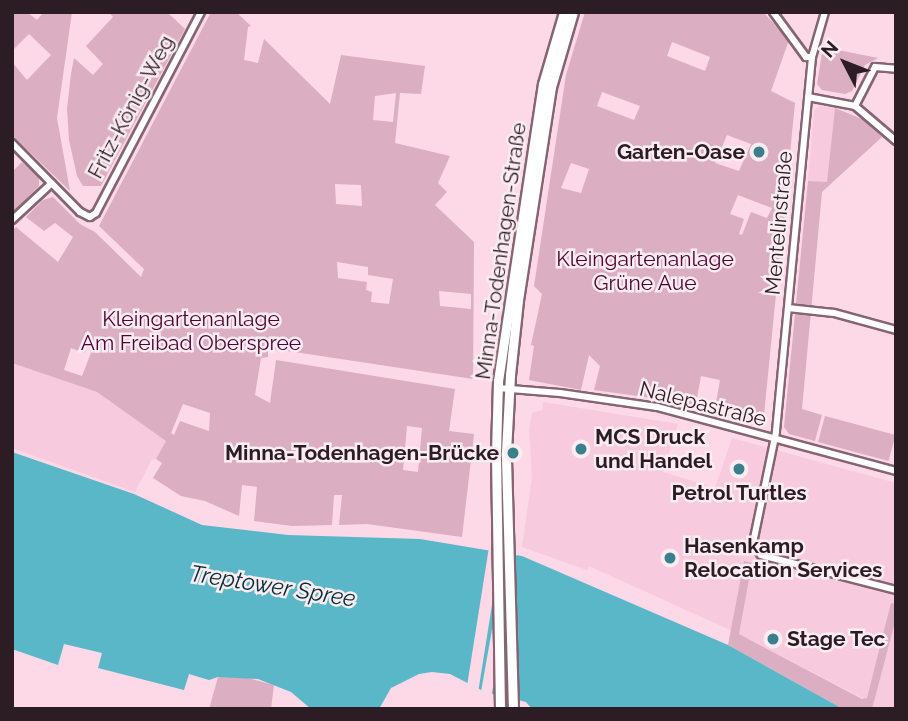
<!DOCTYPE html>
<meta charset="utf-8">
<style>
body{margin:0}
#map{position:relative;width:908px;height:721px;overflow:hidden;background:#fdd8e7;font-family:Raleway,sans-serif}
div>[style]{position:absolute}
[style*='--x']{left:calc(var(--x)*1px);top:calc(var(--y)*1px);width:calc(var(--w)*1px);rotate:calc(var(--a)*1deg)}
.built>*{inset:0;background:#f7cadd}
.green>*{inset:0;background:#dbaec1;transform-origin:0 0}
.water>*{inset:0;background:#59b7c8}
.pier>*{inset:0;background:#fdd8e7;transform-origin:0 0}
.roads{filter:drop-shadow(2px 0 #866573) drop-shadow(-2px 0 #866573) drop-shadow(0 2px #866573) drop-shadow(0 -2px #866573)}
.minor>*{height:6px;margin:-3px;padding:0 3px;transform-origin:3px;border-radius:3px;background:#fff}
.secondary>*{height:9px;margin:-4.5px;padding:0 4.5px;transform-origin:4.5px;border-radius:4.5px;background:#fff}
.dots>*{width:19px;height:19px;translate:-50% -50%;box-sizing:border-box;border:4px solid #fbecf2;border-radius:50%}
span{translate:-50% -50%;white-space:nowrap;text-align:center;line-height:1.15;-webkit-text-stroke:5px #fbecf2;paint-order:stroke}
.street-label{font-size:21px;color:#2b1d23}
.poi-label{font-size:21px;color:#2b1d23;font-weight:700}
.right{translate:-100% -50%;text-align:right}
.left{translate:0 -50%;text-align:left}
.park-label{font-size:21px;color:#530033}
.water-label{font-size:23px;color:#013037;font-style:italic}
.frame{position:absolute;inset:0;border:14px solid #2b1d23;pointer-events:none}
.north{position:absolute;left:810px;top:28px;width:70px;height:70px;-webkit-text-stroke:5px #fbecf2;paint-order:stroke;rotate:312deg;font-size:19px;font-weight:700;line-height:28px;text-align:center;color:#2b1d23}
.north::after{content:'';display:block;margin:auto;width:24px;height:32px;background:#2b1d23;clip-path:polygon(50% 0,100% 100%,50% 72%,0 100%)}
</style>
<div id="map">
<div class="built">
<i style="clip-path:polygon(820px 106px,835px 108px,827px 183px,808px 181px,814px 110px)"></i>
<i style="clip-path:polygon(12px 363px,97px 392px,167px 441px,155px 460px,152px 459px,135px 492px,12px 448px)"></i>
<i style="clip-path:polygon(543px 402px,678px 424px,663px 472px,715px 488px,732px 438px,896px 483px,896px 709px,865px 709px,864px 699px,739px 634px,589px 566px,587px 570px,522px 547px,532px 477px,529px 430px,532px 413px,542px 410px)"></i>
</div>
<div class="green">
<i style="clip-path:polygon(12px 12px,27px 12px,37px 20px,44px 12px,72px 12px,57px 118px,70px 191px,12px 135px,12px 62px,27px 80px,51px 55px,29px 34px,12px 51px)"></i>
<i style="clip-path:polygon(109px 12px,167px 12px,185px 29px,101px 186px,83px 186px,77px 176px,69px 140px,67px 109px,71px 74px,74px 58px,93px 75px,103px 64px,86px 46px,113px 17px)"></i>
<i style="clip-path:polygon(evenodd,211px 12px,236px 12px,251px 26px,248px 27px,244px 60px,258px 63px,264px 39px,330px 104px,341px 55px,425px 66px,421px 94px,400px 93px,395px 143px,450px 156px,438px 183px,447px 192px,435px 205px,474px 242px,473px 379px,268px 348px,268px 357px,261px 358px,255px 395px,270px 403px,276px 360px,455px 389px,449px 431px,474px 434px,462px 537px,367px 524px,339px 525px,342px 495px,334px 495px,332px 525px,292px 526px,254px 521px,257px 487px,242px 485px,239px 516px,205px 501px,181px 496px,153px 478px,162px 463px,156px 459px,166px 441px,97px 392px,12px 363px,12px 231px,16px 227px,58px 262px,73px 237px,55px 223px,44px 231px,26px 217px,43px 200px,53px 197px,80px 224px,95px 232px,141px 277px,144px 269px,99px 226px,211px 12px,396px 93px,393px 122px,373px 120px,375px 96px,396px 93px,211px 12px,335px 184px,361px 185px,362px 206px,336px 204px,335px 184px,211px 12px,337px 262px,368px 267px,368px 275px,393px 279px,389px 304px,371px 302px,372px 292px,366px 290px,367px 282px,338px 278px,337px 262px,211px 12px,439px 291px,471px 294px,471px 309px,440px 306px,439px 291px,211px 12px,87px 342px,94px 345px,82px 376px,64px 370px,71px 348px,84px 353px,87px 342px,211px 12px,183px 404px,210px 413px,209px 431px,180px 421px,174px 435px,171px 433px,183px 404px,211px 12px,407px 426px,422px 428px,418px 472px,403px 470px,407px 426px)"></i>
<i style="clip-path:polygon(evenodd,585px 12px,763px 12px,789px 40px,771px 91px,795px 103px,764px 415px,716px 403px,720px 380px,701px 376px,695px 409px,652px 398px,594px 390px,600px 366px,589px 355px,581px 390px,529px 380px,534px 346px,531px 345px,542px 294px,534px 286px,566px 75px,585px 12px,672px 42px,710px 57px,705px 71px,667px 56px,672px 42px,585px 12px,602px 92px,640px 106px,634px 120px,597px 106px,602px 92px,585px 12px,727px 135px,751px 144px,739px 171px,715px 163px,727px 135px,585px 12px,571px 163px,589px 169px,581px 193px,561px 188px,571px 163px,585px 12px,738px 195px,772px 208px,767px 218px,751px 212px,742px 235px,739px 234px,744px 219px,730px 214px,738px 195px)"></i>
<i style="clip-path:polygon(823px 47px,878px 58px,865px 65px,852px 91px,845px 94px,822px 90px,817px 84px)"></i>
<i style="clip-path:polygon(835px 108px,862px 119px,882px 137px,822px 192px,802px 409px,822px 415px,815px 441px,789px 434px,784px 427px,808px 181px,827px 182px)"></i>
<i style="clip-path:polygon(22px 162px,39px 177px,39px 186px,12px 214px,12px 172px)"></i>
<i style="left:825px;top:416px;width:73px;height:27px;rotate:15deg"></i>
<i style="clip-path:polygon(744px 561px,752px 563px,739px 634px,862px 699px,867px 698px,891px 603px,896px 604px,896px 618px,872px 709px,843px 709px,728px 645px)"></i>
<i style="clip-path:polygon(218px 677px,244px 677px,274px 685px,271px 709px,209px 709px)"></i>
</div>
<div class="water">
<i style="clip-path:polygon(12px 452px,134px 494px,202px 525px,288px 535px,420px 539px,522px 556px,728px 645px,843px 709px,532px 709px,526px 702px,485px 692px,450px 674px,432px 672px,419px 674px,391px 688px,379px 709px,311px 709px,291px 692px,258px 679px,218px 677px,209px 680px,189px 674px,184px 690px,98px 668px,102px 653px,64px 644px,58px 665px,12px 649px)"></i>
</div>
<div class="pier">
<i style="left:489px;top:547px;width:12px;height:148px;rotate:9deg"></i>
<i style="left:506px;top:550px;width:11px;height:150px;rotate:10deg"></i>
</div>
<div class="roads">
<div class="minor">
<i style="--x:773;--y:12;--w:56;--a:53.7"></i>
<i style="--x:806;--y:57;--w:6;--a:0"></i>
<i style="--x:825;--y:12;--w:47;--a:106.1"></i>
<i style="--x:812;--y:57;--w:377;--a:95.5"></i>
<i style="--x:776;--y:432;--w:113;--a:101.7"></i>
<i style="--x:753;--y:543;--w:14;--a:56"></i>
<i style="--x:761;--y:555;--w:139;--a:14.5"></i>
<i style="--x:808;--y:97;--w:48;--a:10.8"></i>
<i style="--x:855;--y:106;--w:54;--a:40.5"></i>
<i style="--x:855;--y:106;--w:44;--a:-62.9"></i>
<i style="--x:875;--y:67;--w:21;--a:5"></i>
<i style="--x:12;--y:143;--w:97;--a:45.4"></i>
<i style="--x:80;--y:212;--w:11;--a:27"></i>
<i style="--x:90;--y:217;--w:7;--a:-34"></i>
<i style="--x:96;--y:213;--w:227;--a:-62.4"></i>
<i style="--x:12;--y:220;--w:54;--a:-42.8"></i>
<i style="--x:788;--y:308;--w:46;--a:6.2"></i>
<i style="--x:834;--y:313;--w:64;--a:15.3"></i>
<i style="--x:498;--y:388;--w:62;--a:4.6"></i>
<i style="--x:560;--y:393;--w:98;--a:8.2"></i>
<i style="--x:657;--y:407;--w:247;--a:15"></i>
</div>
<div class="secondary">
<i style="--x:500;--y:709;--w:256;--a:-90.9"></i>
<i style="--x:496;--y:453;--w:72;--a:-88.4"></i>
<i style="--x:498;--y:381;--w:300;--a:-81.4"></i>
<i style="--x:543;--y:84;--w:75;--a:-73.7"></i>
<i style="--x:513;--y:709;--w:257;--a:-91.6"></i>
<i style="--x:506;--y:452;--w:77;--a:-87"></i>
<i style="--x:510;--y:375;--w:75;--a:-83.9"></i>
<i style="--x:518;--y:300;--w:216;--a:-81.2"></i>
<i style="--x:551;--y:87;--w:78;--a:-73.7"></i>
</div>
</div>
<div class="dots">
<i style="left:759px;top:152px;background:#3a7f8c"></i>
<i style="left:581px;top:449px;background:#3a7f8c"></i>
<i style="left:513px;top:453px;background:#3a7f8c"></i>
<i style="left:739px;top:469px;background:#3a7f8c"></i>
<i style="left:670px;top:558px;background:#3a7f8c"></i>
<i style="left:773px;top:639px;background:#3a7f8c"></i>
</div>
<div class="street-label">
<span style="left:131px;top:107px;rotate:-62deg">Fritz-König-Weg</span>
<span style="left:779px;top:223px;rotate:-85deg">Mentelinstraße</span>
<span style="left:501px;top:251px;rotate:-82deg">Minna-Todenhagen-Straße</span>
<span style="left:703px;top:404px;rotate:14deg">Nalepastraße</span>
</div>
<div class="poi-label">
<span class="right" style="left:745px;top:152px">Garten-Oase</span>
<span class="left" style="left:595px;top:449px">MCS Druck<br>und Handel</span>
<span class="right" style="left:499px;top:453px">Minna-Todenhagen-Brücke</span>
<span style="left:739px;top:493px">Petrol Turtles</span>
<span class="left" style="left:684px;top:558px">Hasenkamp<br>Relocation Services</span>
<span class="left" style="left:787px;top:639px">Stage Tec</span>
</div>
<div class="park-label">
<span style="left:645px;top:271px">Kleingartenanlage<br>Grüne Aue</span>
<span style="left:191px;top:331px">Kleingartenanlage<br>Am Freibad Oberspree</span>
</div>
<div class="water-label">
<span style="left:273px;top:586px;rotate:9deg">Treptower Spree</span>
</div>
<div class="frame"></div>
<div class="north">N</div>
</div>
